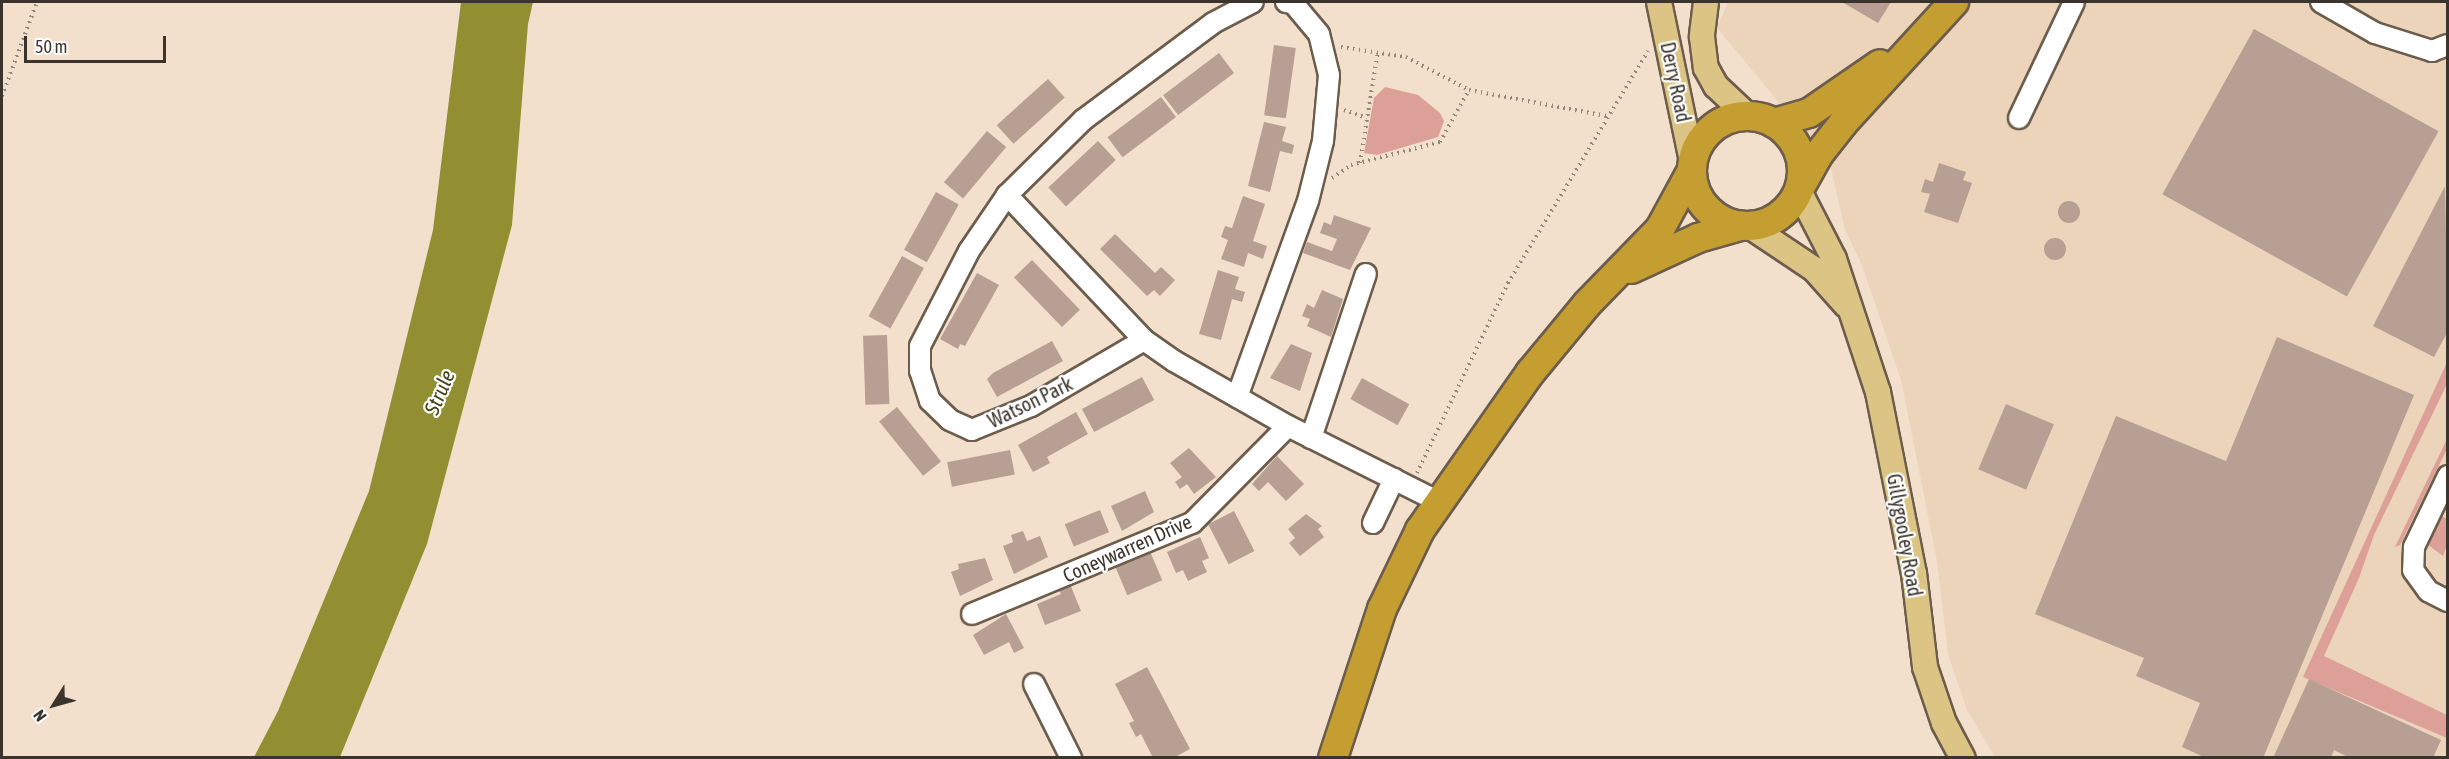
<!DOCTYPE html>
<style>
body{margin:0}
#map{position:relative;width:2449px;height:759px;overflow:hidden;background:#f2dfcc;font-family:"Asap Condensed",sans-serif}
div>[style]{position:absolute}
[style*='--x']{left:calc(var(--x)*1px);top:calc(var(--y)*1px);width:calc(var(--w)*1px);rotate:calc(var(--a)*1deg)}
.built>*{inset:0;background:#ecd4bb}
.green>*{inset:0;background:#dda098}
.water>*{inset:0;background:#918f32}
.building>*{inset:0;background:#b79f94;transform-origin:0 0}
.round{border-radius:50%}
.path>*{height:4px;margin-top:-2px;transform-origin:0;background:repeating-linear-gradient(90deg,#938679 0 1.5px,transparent 0 6px)}
.roads{filter:drop-shadow(2px 0 #6c5c4c) drop-shadow(-2px 0 #6c5c4c) drop-shadow(0 2px #6c5c4c) drop-shadow(0 -2px #6c5c4c)}
.minor>*{height:20px;margin:-10px;padding:0 10px;transform-origin:10px;border-radius:10px;background:#fff}
.major>*{height:24px;margin:-12px;padding:0 12px;transform-origin:12px;border-radius:12px;background:#dcc584}
.highway>*{height:28px;margin:-14px;padding:0 14px;transform-origin:14px;border-radius:14px;background:#c59e32}
.highway>.ring{margin:-14px;padding:0;box-sizing:content-box;background:none;border:28px solid #c59e32;border-radius:50%}
span{translate:-50% -50%;white-space:nowrap;text-align:center;line-height:1.15;-webkit-text-stroke:4.5px #fff;paint-order:stroke}
.street-label{font-size:20px;color:#3b342d}
.water-label{font-size:21px;color:#43421b;font-style:italic}
.frame{position:absolute;inset:0;border:3px solid #3b342d;pointer-events:none}
.north{position:absolute;left:24px;top:675px;width:60px;height:60px;-webkit-text-stroke:4px #fff;paint-order:stroke;rotate:233deg;font-size:16px;font-weight:700;line-height:24px;text-align:center;color:#3b342d}
.north::after{content:'';display:block;margin:auto;width:21px;height:27px;background:#3b342d;clip-path:polygon(50% 0,100% 100%,50% 72%,0 100%)}
.scale{position:absolute;left:24px;top:36px;width:142px;height:27px;box-sizing:border-box;border:3px solid #3b342d;border-top:0;padding-left:8px;font-size:18px;line-height:21px;white-space:nowrap;color:#3b342d;-webkit-text-stroke:4px #fff;paint-order:stroke}
</style>
<div id="map">
<div class="built">
<i style="clip-path:polygon(1728px 2px,2447px 2px,2447px 757px,1995px 757px,1967px 710px,1948px 654px,1937px 561px,1901px 380px,1862px 265px,1845px 230px,1830px 164px,1717px 28px)"></i>
</div>
<div class="green">
<i style="clip-path:polygon(1385px 87px,1418px 95px,1440px 113px,1444px 121px,1438px 137px,1377px 155px,1364px 153px,1374px 98px)"></i>
<i style="clip-path:polygon(2447px 362px,2447px 384px,2374px 535px,2359px 578px,2324px 656px,2447px 715px,2447px 738px,2303px 677px)"></i>
<i style="clip-path:polygon(2447px 439px,2447px 449px,2400px 545px,2395px 547px)"></i>
<i style="clip-path:polygon(2440px 515px,2447px 519px,2447px 545px,2443px 556px,2427px 544px)"></i>
</div>
<div class="water">
<i style="clip-path:polygon(461px 2px,533px 2px,528px 24px,512px 225px,427px 544px,340px 757px,254px 757px,278px 711px,369px 491px,433px 230px)"></i>
</div>
<div class="building">
<i style="clip-path:polygon(1842px 2px,1891px 2px,1878px 23px)"></i>
<i style="left:2254px;top:29px;width:211px;height:189px;rotate:29deg"></i>
<i style="left:1274px;top:45px;width:22px;height:71px;rotate:8deg"></i>
<i style="left:1219px;top:53px;width:25px;height:70px;rotate:53deg"></i>
<i style="left:1048px;top:79px;width:25px;height:69px;rotate:48deg"></i>
<i style="left:1161px;top:97px;width:25px;height:67px;rotate:53deg"></i>
<i style="clip-path:polygon(1264px 122px,1286px 127px,1282px 141px,1294px 145px,1292px 154px,1280px 151px,1270px 192px,1248px 186px)"></i>
<i style="left:987px;top:131px;width:25px;height:67px;rotate:40deg"></i>
<i style="left:1098px;top:141px;width:26px;height:68px;rotate:47deg"></i>
<i style="clip-path:polygon(1939px 163px,1966px 172px,1963px 180px,1972px 183px,1958px 223px,1924px 212px,1930px 194px,1921px 192px,1925px 179px,1933px 182px)"></i>
<i style="clip-path:polygon(2445px 186px,2448px 331px,2434px 357px,2373px 326px)"></i>
<i style="left:936px;top:192px;width:26px;height:66px;rotate:29deg"></i>
<i style="clip-path:polygon(1243px 196px,1265px 204px,1253px 241px,1267px 246px,1263px 259px,1248px 253px,1244px 267px,1221px 259px,1228px 240px,1221px 237px,1225px 226px,1232px 228px)"></i>
<i class="round" style="left:2058px;top:201px;width:22px;height:22px"></i>
<i style="clip-path:polygon(1334px 215px,1371px 228px,1350px 270px,1303px 253px,1307px 242px,1332px 251px,1337px 239px,1320px 233px,1324px 222px,1331px 225px)"></i>
<i style="clip-path:polygon(1115px 234px,1155px 273px,1161px 267px,1175px 280px,1160px 296px,1154px 290px,1147px 296px,1100px 249px)"></i>
<i class="round" style="left:2044px;top:238px;width:22px;height:22px"></i>
<i style="left:902px;top:256px;width:25px;height:69px;rotate:29deg"></i>
<i style="left:1032px;top:260px;width:69px;height:25px;rotate:46deg"></i>
<i style="clip-path:polygon(1218px 270px,1239px 277px,1235px 289px,1245px 292px,1242px 302px,1232px 299px,1221px 340px,1199px 334px)"></i>
<i style="clip-path:polygon(977px 273px,999px 285px,965px 346px,960px 344px,958px 349px,940px 339px)"></i>
<i style="clip-path:polygon(1322px 290px,1343px 299px,1331px 337px,1307px 326px,1310px 319px,1302px 316px,1307px 304px,1314px 308px)"></i>
<i style="left:887px;top:335px;width:69px;height:24px;rotate:88deg"></i>
<i style="clip-path:polygon(2277px 337px,2414px 395px,2263px 758px,2206px 758px,2182px 747px,2200px 703px,2136px 676px,2144px 658px,2035px 614px,2116px 416px,2226px 461px)"></i>
<i style="clip-path:polygon(1052px 341px,1063px 361px,997px 397px,987px 379px,993px 373px)"></i>
<i style="clip-path:polygon(1291px 344px,1312px 353px,1300px 391px,1270px 378px)"></i>
<i style="left:1142px;top:377px;width:26px;height:68px;rotate:62deg"></i>
<i style="left:1362px;top:378px;width:54px;height:24px;rotate:29deg"></i>
<i style="left:2006px;top:404px;width:52px;height:71px;rotate:23deg"></i>
<i style="left:897px;top:407px;width:70px;height:23px;rotate:51deg"></i>
<i style="clip-path:polygon(1076px 412px,1088px 434px,1047px 457px,1050px 463px,1033px 472px,1018px 445px)"></i>
<i style="clip-path:polygon(1189px 448px,1216px 477px,1194px 494px,1187px 484px,1180px 489px,1175px 482px,1182px 477px,1170px 463px)"></i>
<i style="left:1010px;top:450px;width:25px;height:64px;rotate:79deg"></i>
<i style="clip-path:polygon(1277px 456px,1304px 484px,1286px 501px,1268px 482px,1259px 491px,1252px 484px)"></i>
<i style="clip-path:polygon(1145px 491px,1154px 512px,1122px 531px,1111px 506px)"></i>
<i style="left:1100px;top:510px;width:24px;height:38px;rotate:68deg"></i>
<i style="left:1234px;top:511px;width:45px;height:29px;rotate:63deg"></i>
<i style="clip-path:polygon(1306px 514px,1322px 526px,1318px 529px,1324px 537px,1300px 556px,1289px 543px,1295px 538px,1288px 529px)"></i>
<i style="clip-path:polygon(1023px 531px,1027px 541px,1040px 536px,1048px 557px,1014px 574px,1003px 546px,1013px 542px,1011px 535px)"></i>
<i style="clip-path:polygon(1200px 537px,1209px 558px,1202px 561px,1207px 572px,1188px 581px,1183px 570px,1176px 573px,1167px 552px)"></i>
<i style="left:1149px;top:549px;width:34px;height:38px;rotate:67deg"></i>
<i style="clip-path:polygon(985px 558px,993px 580px,960px 596px,951px 572px,959px 569px,958px 564px)"></i>
<i style="clip-path:polygon(1070px 584px,1081px 611px,1045px 625px,1037px 604px,1061px 594px,1058px 589px)"></i>
<i style="clip-path:polygon(1006px 614px,1024px 648px,1014px 653px,1009px 642px,984px 655px,973px 635px)"></i>
<i style="clip-path:polygon(1147px 667px,1190px 749px,1173px 758px,1153px 758px,1141px 734px,1136px 737px,1129px 723px,1134px 721px,1115px 684px)"></i>
<i style="clip-path:polygon(2309px 679px,2441px 740px,2433px 758px,2350px 758px,2334px 750px,2331px 758px,2273px 758px)"></i>
</div>
<div class="path">
<i style="--x:1341;--y:47;--w:66;--a:8.7"></i>
<i style="--x:1406;--y:57;--w:71;--a:27.6"></i>
<i style="--x:1469;--y:90;--w:140;--a:10.7"></i>
<i style="--x:2;--y:96;--w:100;--a:-69.6"></i>
<i style="--x:1344;--y:110;--w:24;--a:19"></i>
<i style="--x:1360;--y:163;--w:113;--a:-80.9"></i>
<i style="--x:1332;--y:178;--w:23;--a:-34"></i>
<i style="--x:1351;--y:165;--w:92;--a:-14.5"></i>
<i style="--x:1440;--y:142;--w:60;--a:-60.9"></i>
<i style="--x:1417;--y:473;--w:211;--a:-64.4"></i>
<i style="--x:1508;--y:283;--w:271;--a:-58.9"></i>
</div>
<div class="roads">
<div class="minor">
<i style="--x:2321;--y:2;--w:62;--a:29.9"></i>
<i style="--x:2375;--y:33;--w:60;--a:17.5"></i>
<i style="--x:2432;--y:51;--w:17;--a:-21"></i>
<i style="--x:2019;--y:118;--w:128;--a:-64.6"></i>
<i style="--x:1007;--y:195;--w:199;--a:46.6"></i>
<i style="--x:1144;--y:340;--w:37;--a:35"></i>
<i style="--x:1174;--y:361;--w:131;--a:29.7"></i>
<i style="--x:1288;--y:426;--w:169;--a:26.7"></i>
<i style="--x:1144;--y:340;--w:131;--a:149.7"></i>
<i style="--x:1031;--y:406;--w:64;--a:157.9"></i>
<i style="--x:972;--y:430;--w:24;--a:-156"></i>
<i style="--x:950;--y:420;--w:28;--a:-136"></i>
<i style="--x:930;--y:401;--w:32;--a:-108"></i>
<i style="--x:920;--y:371;--w:25;--a:-90"></i>
<i style="--x:920;--y:346;--w:107;--a:-62.7"></i>
<i style="--x:969;--y:251;--w:68;--a:-55.8"></i>
<i style="--x:1007;--y:195;--w:107;--a:-44.6"></i>
<i style="--x:1083;--y:120;--w:162;--a:-36.7"></i>
<i style="--x:1213;--y:23;--w:45;--a:-27.7"></i>
<i style="--x:1237;--y:397;--w:208;--a:-70.1"></i>
<i style="--x:1308;--y:201;--w:62;--a:-76"></i>
<i style="--x:1323;--y:141;--w:66;--a:-84.8"></i>
<i style="--x:1329;--y:75;--w:42;--a:-103.7"></i>
<i style="--x:1319;--y:34;--w:40;--a:-130"></i>
<i style="--x:1293;--y:3;--w:7;--a:-172"></i>
<i style="--x:1311;--y:438;--w:173;--a:-71.5"></i>
<i style="--x:2448;--y:476;--w:79;--a:115.6"></i>
<i style="--x:2414;--y:547;--w:23;--a:92"></i>
<i style="--x:2413;--y:570;--w:26;--a:54"></i>
<i style="--x:2428;--y:591;--w:22;--a:27"></i>
<i style="--x:1373;--y:523;--w:49;--a:-64.5"></i>
<i style="--x:972;--y:614;--w:238;--a:-22.5"></i>
<i style="--x:1192;--y:523;--w:136;--a:-45.3"></i>
<i style="--x:1034;--y:684;--w:83;--a:63.4"></i>
</div>
<div class="major">
<i style="--x:1659;--y:2;--w:163;--a:78.3"></i>
<i style="--x:1706;--y:2;--w:35;--a:97"></i>
<i style="--x:1702;--y:37;--w:31;--a:83"></i>
<i style="--x:1706;--y:68;--w:21;--a:61"></i>
<i style="--x:1716;--y:86;--w:42;--a:43.1"></i>
<i style="--x:1799;--y:191;--w:76;--a:62.8"></i>
<i style="--x:1834;--y:259;--w:140;--a:71.7"></i>
<i style="--x:1878;--y:392;--w:185;--a:78.8"></i>
<i style="--x:1914;--y:573;--w:95;--a:83.3"></i>
<i style="--x:1925;--y:667;--w:59;--a:71.3"></i>
<i style="--x:1944;--y:723;--w:40;--a:62"></i>
<i style="--x:1751;--y:227;--w:76;--a:33.7"></i>
<i style="--x:1814;--y:269;--w:48;--a:48.4"></i>
</div>
<div class="highway">
<i class="ring" style="left:1692px;top:116px;width:82px;height:82px"></i>
<i style="--x:1774;--y:123;--w:36;--a:-16"></i>
<i style="--x:1809;--y:113;--w:86;--a:-34.6"></i>
<i style="--x:1801;--y:186;--w:35;--a:-61"></i>
<i style="--x:1818;--y:155;--w:42;--a:-51.8"></i>
<i style="--x:1844;--y:122;--w:163;--a:-47.5"></i>
<i style="--x:1631;--y:269;--w:74;--a:-24.8"></i>
<i style="--x:1698;--y:238;--w:44;--a:-15.9"></i>
<i style="--x:1333;--y:758;--w:157;--a:-71.8"></i>
<i style="--x:1382;--y:609;--w:88;--a:-64.3"></i>
<i style="--x:1420;--y:530;--w:192;--a:-55"></i>
<i style="--x:1530;--y:373;--w:89;--a:-50.4"></i>
<i style="--x:1587;--y:304;--w:105;--a:-45.8"></i>
<i style="--x:1660;--y:229;--w:65;--a:-61.5"></i>
</div>
</div>
<div class="street-label">
<span style="left:1676px;top:82px;rotate:78deg">Derry Road</span>
<span style="left:1030px;top:402px;rotate:-26deg">Watson Park</span>
<span style="left:1905px;top:535px;rotate:80deg">Gillygooley Road</span>
<span style="left:1127px;top:548px;rotate:-24deg">Coneywarren Drive</span>
</div>
<div class="water-label">
<span style="left:439px;top:392px;rotate:-67deg">Strule</span>
</div>
<div class="frame"></div>
<div class="north">N</div>
<div class="scale">50 m</div>
</div>
